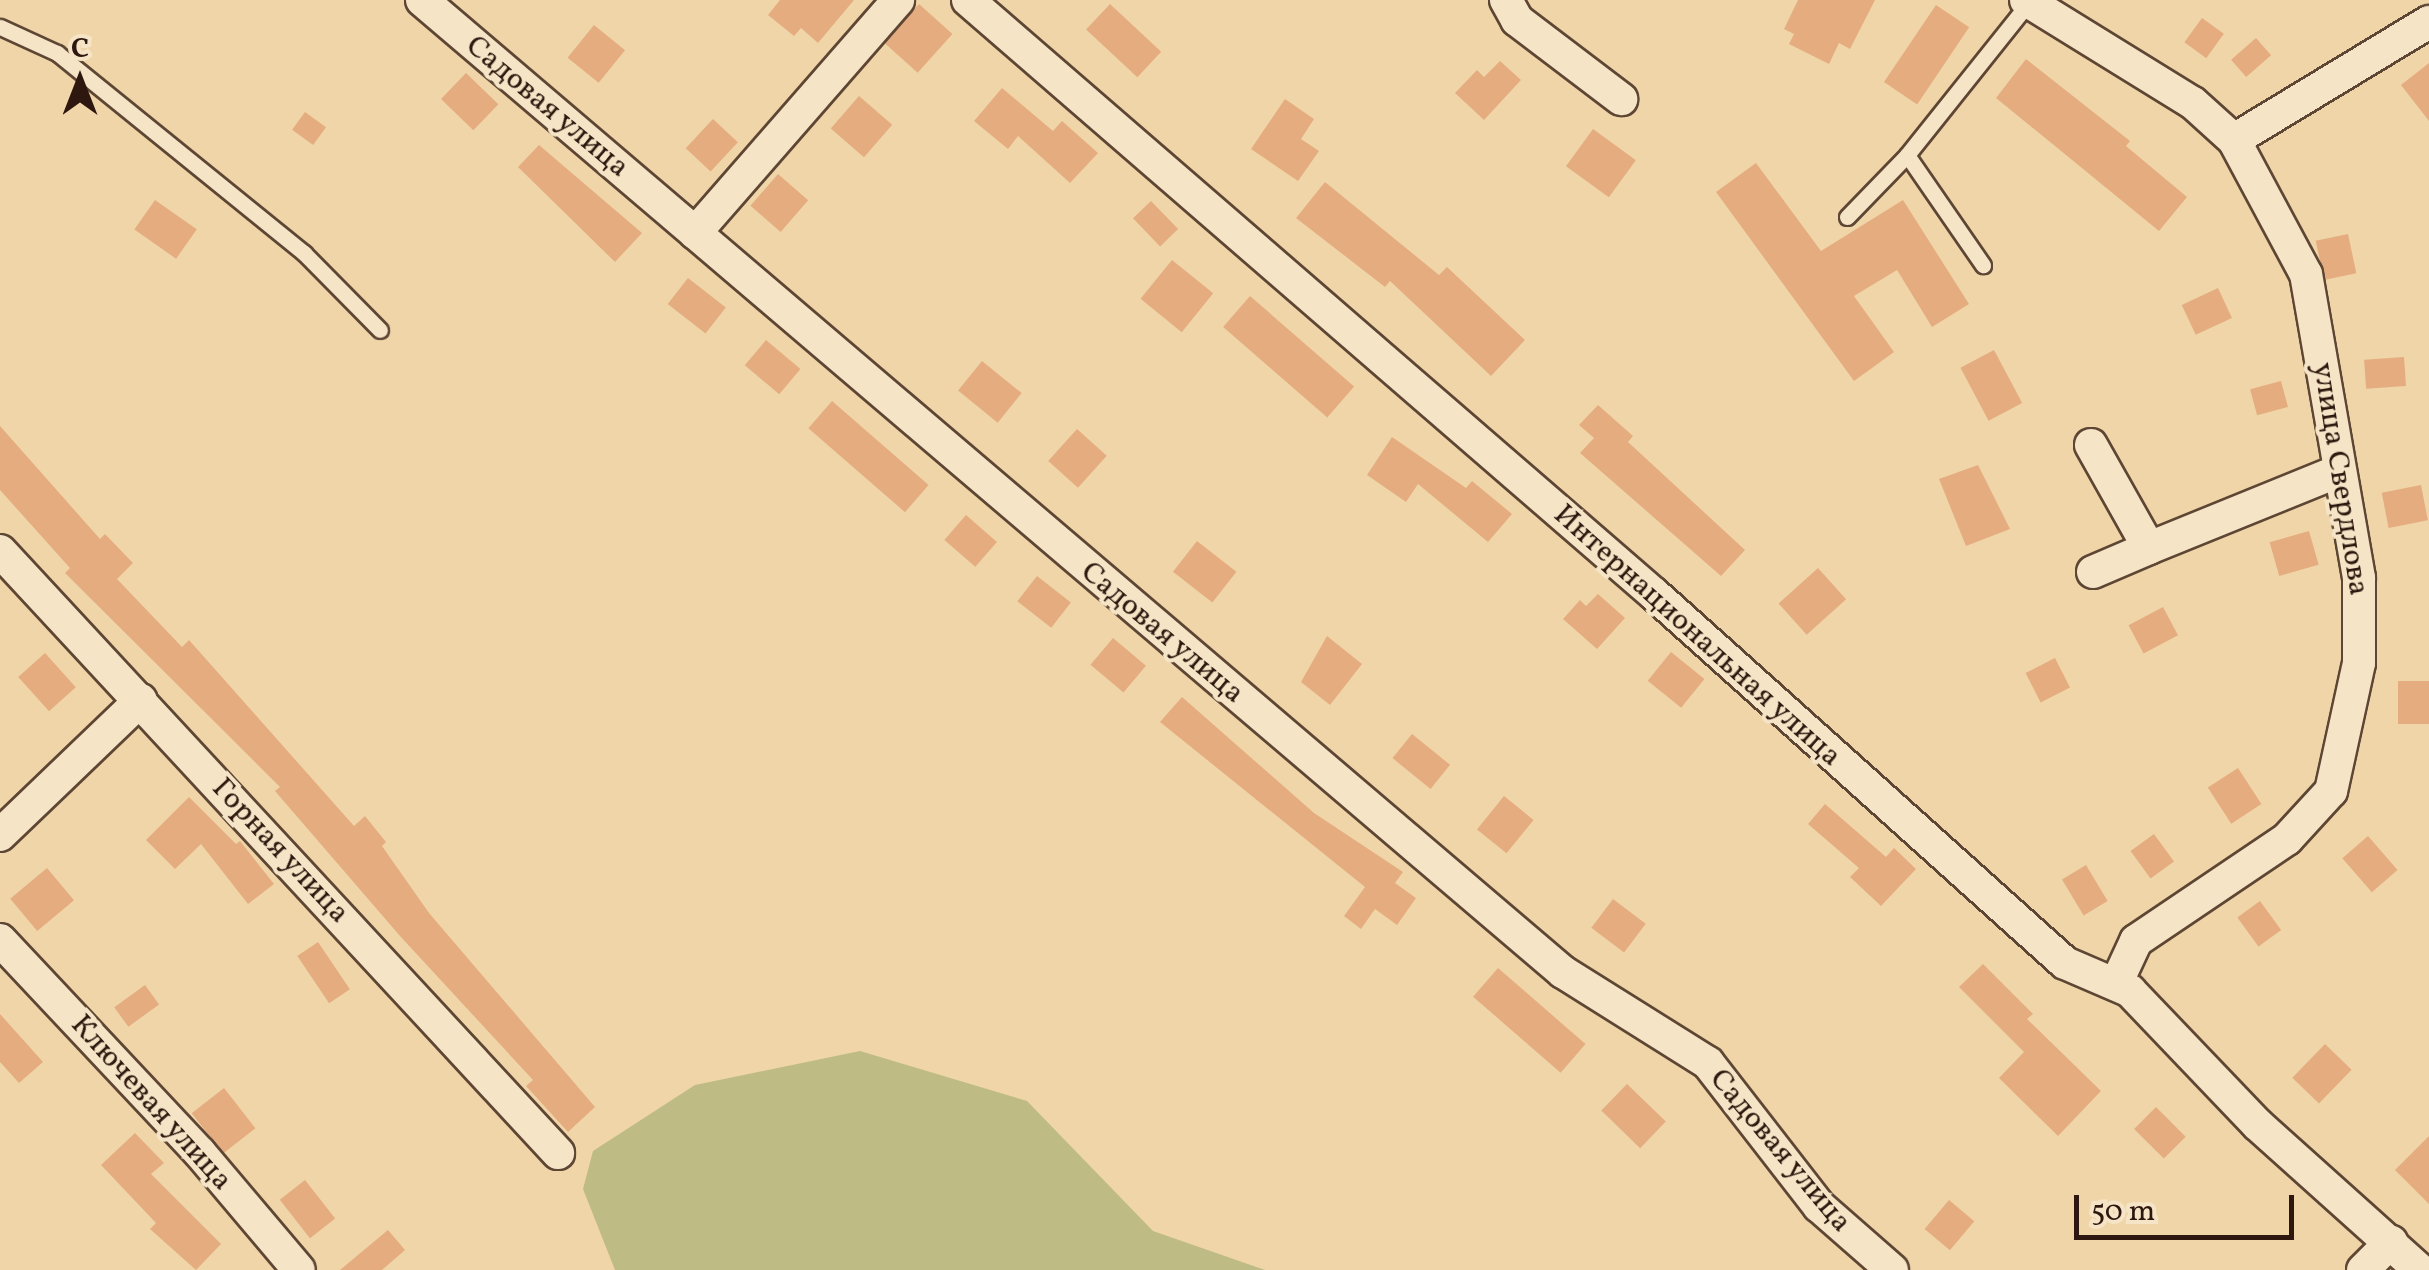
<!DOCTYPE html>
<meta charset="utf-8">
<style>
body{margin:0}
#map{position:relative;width:2429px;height:1270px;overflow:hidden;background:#efd5a8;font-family:Vollkorn,serif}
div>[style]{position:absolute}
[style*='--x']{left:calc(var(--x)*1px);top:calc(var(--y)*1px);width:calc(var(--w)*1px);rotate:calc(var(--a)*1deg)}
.green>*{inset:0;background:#bebc84}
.building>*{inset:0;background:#e5ad7f;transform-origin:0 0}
.roads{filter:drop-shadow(2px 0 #5e4634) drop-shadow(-2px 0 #5e4634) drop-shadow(0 2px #5e4634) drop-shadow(0 -2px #5e4634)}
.service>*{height:15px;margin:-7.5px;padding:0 7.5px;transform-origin:7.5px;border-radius:7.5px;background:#f5e4c6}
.minor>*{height:32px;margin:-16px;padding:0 16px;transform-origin:16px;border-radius:16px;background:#f5e4c6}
span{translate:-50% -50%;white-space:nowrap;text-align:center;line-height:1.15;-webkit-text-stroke:8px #f5e4c6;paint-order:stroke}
.street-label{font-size:30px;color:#2e170e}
.north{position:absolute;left:30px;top:30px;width:100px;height:100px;-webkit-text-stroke:8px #f5e4c6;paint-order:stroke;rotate:0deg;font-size:28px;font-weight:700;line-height:40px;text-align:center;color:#2e170e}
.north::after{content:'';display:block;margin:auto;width:35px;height:45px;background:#2e170e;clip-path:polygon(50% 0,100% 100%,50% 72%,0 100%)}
.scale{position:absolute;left:2074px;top:1195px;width:220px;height:45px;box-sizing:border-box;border:5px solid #2e170e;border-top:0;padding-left:12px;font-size:30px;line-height:35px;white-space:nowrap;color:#2e170e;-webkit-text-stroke:8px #f5e4c6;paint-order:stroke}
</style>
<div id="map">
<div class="green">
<i style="clip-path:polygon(860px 1051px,1027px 1101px,1153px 1231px,1265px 1270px,615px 1270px,583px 1189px,593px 1151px,695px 1085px)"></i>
</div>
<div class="building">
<i style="clip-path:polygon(780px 0,854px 0,818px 43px,801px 28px,794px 36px,768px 15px)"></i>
<i style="clip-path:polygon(1798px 0,1875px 0,1850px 49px,1839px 43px,1829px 64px,1789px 44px,1794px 34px,1784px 29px)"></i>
<i style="left:919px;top:4px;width:45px;height:52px;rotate:42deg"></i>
<i style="left:1110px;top:4px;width:70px;height:35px;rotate:43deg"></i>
<i style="left:1936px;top:5px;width:40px;height:93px;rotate:34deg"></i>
<i style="left:2202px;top:18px;width:27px;height:30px;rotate:36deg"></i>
<i style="left:594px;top:25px;width:40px;height:42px;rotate:39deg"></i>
<i style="left:2256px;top:38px;width:23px;height:33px;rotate:49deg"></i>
<i style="clip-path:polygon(2026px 59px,2130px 141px,2126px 146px,2187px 197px,2159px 231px,1996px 98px)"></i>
<i style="clip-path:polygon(1500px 61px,1521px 80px,1484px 120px,1455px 93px,1477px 70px,1484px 77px)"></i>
<i style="clip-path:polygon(2429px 63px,2429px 121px,2401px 85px)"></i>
<i style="left:466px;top:73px;width:45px;height:36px;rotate:44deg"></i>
<i style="clip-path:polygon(1002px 88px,1053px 131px,1062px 121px,1098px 153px,1070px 183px,1018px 136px,1008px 149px,974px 121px)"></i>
<i style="left:859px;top:96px;width:44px;height:43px;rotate:41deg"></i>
<i style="clip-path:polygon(1285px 99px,1314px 119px,1301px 139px,1319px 151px,1298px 181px,1251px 149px)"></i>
<i style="left:305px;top:112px;width:26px;height:22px;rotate:36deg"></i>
<i style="left:713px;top:119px;width:34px;height:40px;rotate:43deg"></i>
<i style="left:1593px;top:129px;width:53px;height:46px;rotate:36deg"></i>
<i style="clip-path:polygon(539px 145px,642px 233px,615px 262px,518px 167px)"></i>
<i style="clip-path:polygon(1756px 163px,1821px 251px,1903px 200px,1969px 304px,1932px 327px,1897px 270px,1854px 296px,1894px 352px,1854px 381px,1716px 192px)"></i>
<i style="left:778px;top:174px;width:40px;height:42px;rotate:41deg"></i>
<i style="clip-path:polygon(1325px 182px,1439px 275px,1447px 267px,1525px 340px,1491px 376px,1390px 281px,1385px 287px,1296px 218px)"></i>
<i style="left:155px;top:200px;width:51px;height:36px;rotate:35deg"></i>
<i style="left:1151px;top:201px;width:39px;height:25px;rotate:46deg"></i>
<i style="left:2348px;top:234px;width:40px;height:33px;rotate:78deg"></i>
<i style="left:1172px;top:260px;width:53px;height:50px;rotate:39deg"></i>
<i style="left:688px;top:278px;width:48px;height:33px;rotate:38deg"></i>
<i style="left:2218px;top:288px;width:33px;height:40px;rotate:65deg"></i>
<i style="left:1250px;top:296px;width:138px;height:41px;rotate:41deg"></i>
<i style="left:766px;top:340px;width:45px;height:33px;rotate:40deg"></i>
<i style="left:1994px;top:350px;width:60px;height:38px;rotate:62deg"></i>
<i style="left:2404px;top:357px;width:29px;height:40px;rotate:86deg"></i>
<i style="left:982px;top:361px;width:51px;height:38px;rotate:39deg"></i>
<i style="left:2281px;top:381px;width:27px;height:32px;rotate:75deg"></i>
<i style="left:832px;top:401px;width:128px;height:36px;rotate:41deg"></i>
<i style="clip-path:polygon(1598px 405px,1633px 436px,1628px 442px,1745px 550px,1721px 576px,1580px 453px,1594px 438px,1579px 425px)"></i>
<i style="clip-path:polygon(0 426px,100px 539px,105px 534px,133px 563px,117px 579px,182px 647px,189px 640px,354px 826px,365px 816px,386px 842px,382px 846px,429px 913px,595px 1107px,568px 1132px,526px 1086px,533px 1080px,400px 936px,275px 791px,280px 787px,65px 573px,70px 568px,0 490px)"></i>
<i style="left:1077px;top:429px;width:40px;height:43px;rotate:42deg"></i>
<i style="clip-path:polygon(1392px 437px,1466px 488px,1472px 481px,1512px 514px,1488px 542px,1418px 484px,1406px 502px,1367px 475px)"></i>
<i style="clip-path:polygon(1978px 465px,2010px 529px,1966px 546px,1939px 479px)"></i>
<i style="left:2421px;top:485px;width:36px;height:40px;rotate:79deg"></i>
<i style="left:966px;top:515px;width:41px;height:33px;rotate:41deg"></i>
<i style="left:2309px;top:531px;width:35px;height:41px;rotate:74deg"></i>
<i style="left:1197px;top:541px;width:50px;height:39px;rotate:38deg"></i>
<i style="left:1818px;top:568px;width:42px;height:53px;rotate:48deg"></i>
<i style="left:1037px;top:576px;width:43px;height:32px;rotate:38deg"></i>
<i style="clip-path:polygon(1598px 594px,1625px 618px,1597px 649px,1563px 619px,1580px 600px,1586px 606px)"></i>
<i style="left:2163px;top:607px;width:32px;height:39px;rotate:62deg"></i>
<i style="clip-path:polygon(1327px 636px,1362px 664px,1330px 705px,1301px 682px)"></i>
<i style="left:1113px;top:638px;width:43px;height:35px;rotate:40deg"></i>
<i style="left:1671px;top:652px;width:43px;height:37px;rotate:39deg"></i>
<i style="left:45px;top:653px;width:46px;height:36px;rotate:48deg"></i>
<i style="left:2055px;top:658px;width:33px;height:33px;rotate:63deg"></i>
<i style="left:2429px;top:681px;width:43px;height:31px;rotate:90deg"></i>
<i style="clip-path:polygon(1182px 697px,1314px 813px,1403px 872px,1395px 883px,1416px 898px,1397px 925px,1375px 909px,1361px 929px,1344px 916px,1365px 887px,1160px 722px)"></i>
<i style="left:1412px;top:734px;width:49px;height:31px;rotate:39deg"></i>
<i style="left:2238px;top:768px;width:43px;height:36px;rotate:57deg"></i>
<i style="left:1504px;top:796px;width:38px;height:43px;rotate:39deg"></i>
<i style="clip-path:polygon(189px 797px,236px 844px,240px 841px,274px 884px,248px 904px,201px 844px,175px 869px,146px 840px)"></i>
<i style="clip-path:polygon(1825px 804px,1886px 857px,1894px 848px,1916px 869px,1881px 906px,1850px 877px,1859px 868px,1808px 824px)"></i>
<i style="left:2154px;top:834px;width:34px;height:29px;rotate:54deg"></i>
<i style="left:2368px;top:836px;width:45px;height:34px;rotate:49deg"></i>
<i style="left:2086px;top:865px;width:42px;height:28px;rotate:59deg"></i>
<i style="left:47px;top:868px;width:42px;height:48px;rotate:50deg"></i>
<i style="left:1613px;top:899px;width:41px;height:36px;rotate:37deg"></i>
<i style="left:2260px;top:901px;width:36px;height:28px;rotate:54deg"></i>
<i style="left:318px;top:942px;width:57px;height:25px;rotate:56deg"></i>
<i style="clip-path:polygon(1983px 964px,2033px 1014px,2027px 1019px,2101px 1091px,2058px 1136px,1999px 1078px,2024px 1052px,1959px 987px)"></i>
<i style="left:1498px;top:968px;width:116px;height:38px;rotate:41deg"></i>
<i style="left:145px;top:985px;width:24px;height:38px;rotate:54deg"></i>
<i style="clip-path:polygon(0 1014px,43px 1062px,19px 1083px,0 1062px)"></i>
<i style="left:2325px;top:1044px;width:37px;height:47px;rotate:44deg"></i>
<i style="left:1627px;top:1084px;width:54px;height:37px;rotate:44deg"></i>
<i style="left:224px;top:1088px;width:51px;height:41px;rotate:52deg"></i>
<i style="left:2156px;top:1107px;width:42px;height:31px;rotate:45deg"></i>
<i style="clip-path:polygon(135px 1133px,164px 1163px,151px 1174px,221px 1244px,196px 1270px,150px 1229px,156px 1223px,101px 1165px)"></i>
<i style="clip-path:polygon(2429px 1136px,2429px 1204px,2395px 1170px)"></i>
<i style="left:305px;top:1180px;width:49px;height:32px;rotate:52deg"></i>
<i style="left:1949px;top:1200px;width:33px;height:38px;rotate:40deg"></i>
<i style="clip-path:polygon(388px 1230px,405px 1250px,382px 1270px,340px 1270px)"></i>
</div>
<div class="roads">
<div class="service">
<i style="--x:0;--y:27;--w:63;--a:24.5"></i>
<i style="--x:57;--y:53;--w:318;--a:39"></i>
<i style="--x:304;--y:253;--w:108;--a:45.4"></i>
<i style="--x:1907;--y:155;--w:134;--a:55.4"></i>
<i style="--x:1847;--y:217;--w:86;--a:-45.9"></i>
<i style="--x:1907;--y:155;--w:196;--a:-51.4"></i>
</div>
<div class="minor">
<i style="--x:422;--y:0;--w:1499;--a:40.43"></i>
<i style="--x:1563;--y:972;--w:171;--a:32.1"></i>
<i style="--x:1708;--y:1063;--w:181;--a:52.2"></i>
<i style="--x:1819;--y:1206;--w:97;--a:41.2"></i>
<i style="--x:968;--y:0;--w:907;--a:40.89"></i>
<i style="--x:1654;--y:594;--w:552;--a:41.92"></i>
<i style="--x:2065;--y:963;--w:71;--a:23.3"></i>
<i style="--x:2130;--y:991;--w:184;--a:46.3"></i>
<i style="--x:2257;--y:1124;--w:219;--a:41.9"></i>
<i style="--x:1506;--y:0;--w:23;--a:61"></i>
<i style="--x:1517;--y:20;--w:131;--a:37.2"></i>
<i style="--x:2026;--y:0;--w:196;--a:31.7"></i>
<i style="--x:2193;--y:103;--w:55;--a:42.1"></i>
<i style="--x:2234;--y:140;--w:152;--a:61.8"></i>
<i style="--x:2306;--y:274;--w:309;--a:80.1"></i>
<i style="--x:2359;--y:578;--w:85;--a:90"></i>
<i style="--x:2359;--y:663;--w:131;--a:102.3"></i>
<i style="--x:2331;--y:791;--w:65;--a:132.5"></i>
<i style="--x:2287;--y:839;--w:182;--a:146"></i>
<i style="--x:2136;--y:941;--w:47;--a:114.9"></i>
<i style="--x:2234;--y:140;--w:228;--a:-31.2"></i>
<i style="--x:695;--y:233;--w:309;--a:-48.9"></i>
<i style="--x:2091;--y:445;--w:118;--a:60.6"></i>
<i style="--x:2149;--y:548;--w:205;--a:-22.1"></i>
<i style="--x:0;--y:551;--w:821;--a:47.17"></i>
<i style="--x:2093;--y:572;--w:61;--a:-23.2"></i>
<i style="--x:0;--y:835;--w:195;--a:-43.8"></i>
<i style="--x:0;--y:940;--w:292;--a:46.8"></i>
<i style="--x:200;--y:1153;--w:153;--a:49.8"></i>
<i style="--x:2363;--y:1270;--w:40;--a:-45"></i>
</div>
</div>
<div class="street-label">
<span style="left:547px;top:107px;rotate:40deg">Садовая улица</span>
<span style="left:2340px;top:479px;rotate:81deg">улица Свердлова</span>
<span style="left:1162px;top:633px;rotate:40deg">Садовая улица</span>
<span style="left:1697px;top:636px;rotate:42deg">Интернациональная улица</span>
<span style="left:280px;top:851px;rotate:47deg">Горная улица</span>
<span style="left:151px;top:1103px;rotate:48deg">Ключевая улица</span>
<span style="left:1780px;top:1151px;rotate:50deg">Садовая улица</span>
</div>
<div class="north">С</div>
<div class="scale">50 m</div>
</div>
